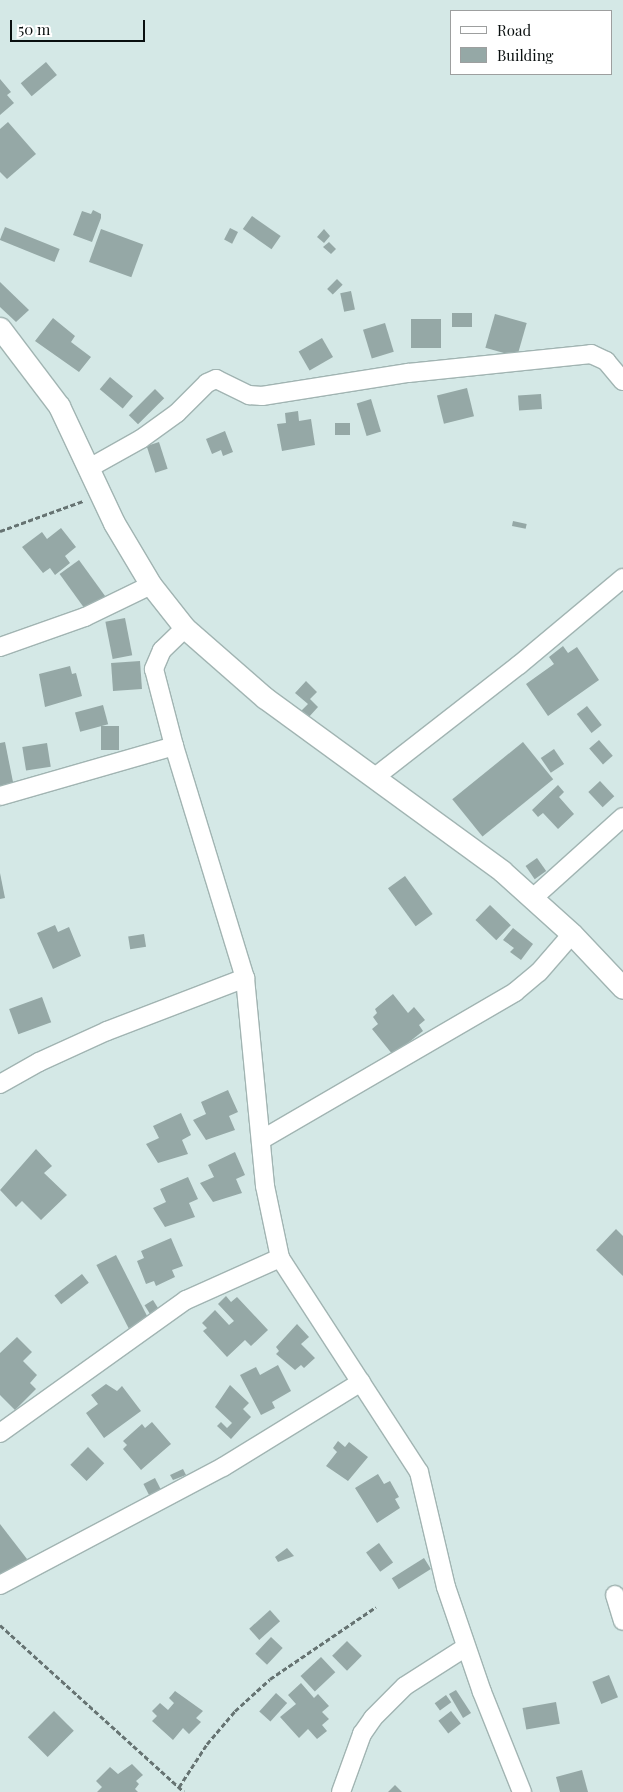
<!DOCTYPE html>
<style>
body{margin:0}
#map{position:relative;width:623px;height:1792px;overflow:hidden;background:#d4e8e6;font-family:"Playfair Display",serif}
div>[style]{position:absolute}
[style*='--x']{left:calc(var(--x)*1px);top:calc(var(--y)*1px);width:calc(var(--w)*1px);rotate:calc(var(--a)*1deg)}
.building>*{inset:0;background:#95a8a6;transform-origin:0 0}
.path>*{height:3px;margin-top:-1.5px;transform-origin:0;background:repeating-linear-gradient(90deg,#667372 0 5px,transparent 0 7.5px)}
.roads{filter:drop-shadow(1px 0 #a1b4b2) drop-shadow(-1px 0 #a1b4b2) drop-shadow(0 1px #a1b4b2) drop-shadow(0 -1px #a1b4b2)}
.minor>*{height:18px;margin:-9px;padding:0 9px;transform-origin:9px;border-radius:9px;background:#fff}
.tertiary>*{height:21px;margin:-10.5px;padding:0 10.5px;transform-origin:10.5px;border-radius:10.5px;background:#fff}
span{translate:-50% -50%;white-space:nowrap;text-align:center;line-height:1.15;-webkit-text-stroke:4px #fff;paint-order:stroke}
.legend{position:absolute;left:450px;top:10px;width:162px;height:65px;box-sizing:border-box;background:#fff;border:1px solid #9d9f9f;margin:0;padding:6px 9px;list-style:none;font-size:15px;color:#090f0f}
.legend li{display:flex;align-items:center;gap:10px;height:25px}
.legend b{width:25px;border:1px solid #9d9f9f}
.scale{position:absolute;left:10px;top:20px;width:135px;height:22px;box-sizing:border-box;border:2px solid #090f0f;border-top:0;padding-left:6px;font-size:15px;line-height:18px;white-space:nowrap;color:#090f0f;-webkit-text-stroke:4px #fff;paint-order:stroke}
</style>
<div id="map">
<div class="building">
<i style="left:46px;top:62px;width:17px;height:33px;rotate:50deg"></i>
<i style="clip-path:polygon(0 79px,11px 92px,7px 95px,14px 103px,0 115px)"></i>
<i style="clip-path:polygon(8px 122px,36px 154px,7px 179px,0 172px,0 129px)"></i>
<i style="clip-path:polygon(93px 210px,101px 214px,101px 218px,92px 242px,73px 235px,82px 211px,91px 214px)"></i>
<i style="left:252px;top:216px;width:35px;height:16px;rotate:35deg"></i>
<i style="left:5px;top:227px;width:59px;height:14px;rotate:22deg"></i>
<i style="left:230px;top:228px;width:9px;height:13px;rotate:27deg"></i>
<i style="left:101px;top:229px;width:45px;height:35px;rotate:20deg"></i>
<i style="clip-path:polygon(324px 229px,330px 236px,324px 243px,317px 237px)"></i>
<i style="clip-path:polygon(329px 242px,336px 249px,331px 254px,323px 247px)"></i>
<i style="left:337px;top:279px;width:8px;height:14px;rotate:45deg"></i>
<i style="clip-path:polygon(0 282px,29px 310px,16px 322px,0 307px)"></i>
<i style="left:351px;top:291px;width:19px;height:11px;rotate:78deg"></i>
<i style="left:452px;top:313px;width:20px;height:14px"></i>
<i style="left:495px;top:314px;width:33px;height:35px;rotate:16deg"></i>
<i style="clip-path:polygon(53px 318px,75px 336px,71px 342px,91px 357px,79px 372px,35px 341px)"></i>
<i style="left:441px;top:319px;width:29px;height:30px;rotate:90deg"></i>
<i style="left:385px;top:323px;width:30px;height:23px;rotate:73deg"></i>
<i style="left:322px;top:338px;width:22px;height:27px;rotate:60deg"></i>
<i style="left:110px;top:377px;width:30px;height:16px;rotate:40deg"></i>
<i style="left:467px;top:388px;width:29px;height:31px;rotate:76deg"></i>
<i style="left:155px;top:389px;width:13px;height:37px;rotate:45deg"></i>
<i style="left:541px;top:394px;width:15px;height:23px;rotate:86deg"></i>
<i style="left:371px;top:399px;width:34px;height:15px;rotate:73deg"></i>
<i style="clip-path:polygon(298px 411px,299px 421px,311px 419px,315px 445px,282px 451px,277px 424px,286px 423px,285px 413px)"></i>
<i style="left:335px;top:423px;width:15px;height:12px"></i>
<i style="clip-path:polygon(225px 431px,233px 452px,223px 456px,221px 450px,212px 454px,206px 439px)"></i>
<i style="left:159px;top:442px;width:28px;height:13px;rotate:72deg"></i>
<i style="left:513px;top:521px;width:14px;height:5px;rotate:12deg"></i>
<i style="clip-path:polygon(61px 528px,76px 547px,65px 556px,70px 563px,55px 575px,50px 568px,43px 573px,22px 547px,42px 532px,47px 539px)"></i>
<i style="left:79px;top:560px;width:49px;height:24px;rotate:54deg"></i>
<i style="left:125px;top:618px;width:38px;height:20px;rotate:79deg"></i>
<i style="clip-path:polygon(563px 646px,568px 653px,577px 647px,599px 680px,548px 716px,526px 684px,554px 664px,549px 657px)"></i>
<i style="left:140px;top:661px;width:28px;height:29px;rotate:86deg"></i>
<i style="clip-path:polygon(70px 666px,72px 674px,76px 673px,82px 696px,45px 707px,39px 674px)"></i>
<i style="clip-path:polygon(306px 681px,317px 692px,310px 699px,318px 707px,308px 718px,301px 711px,308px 704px,295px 693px)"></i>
<i style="left:103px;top:705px;width:20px;height:29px;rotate:75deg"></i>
<i style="left:587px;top:706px;width:24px;height:13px;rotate:52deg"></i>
<i style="left:101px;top:726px;width:18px;height:24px"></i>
<i style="left:599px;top:740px;width:21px;height:13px;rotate:49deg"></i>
<i style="clip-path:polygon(5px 742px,14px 787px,0 790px,0 743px)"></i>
<i style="left:523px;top:742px;width:48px;height:91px;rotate:51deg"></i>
<i style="left:47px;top:743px;width:24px;height:25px;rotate:81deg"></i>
<i style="left:554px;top:749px;width:18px;height:16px;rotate:56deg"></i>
<i style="left:600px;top:781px;width:21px;height:16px;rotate:47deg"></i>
<i style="clip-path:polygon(558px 785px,564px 792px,559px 797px,574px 814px,558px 829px,543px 813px,538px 817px,532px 810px)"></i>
<i style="left:537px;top:858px;width:16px;height:14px;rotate:55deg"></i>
<i style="clip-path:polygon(0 873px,5px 898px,0 899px)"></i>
<i style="left:405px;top:876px;width:47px;height:21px;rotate:54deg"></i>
<i style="left:490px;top:905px;width:29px;height:21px;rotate:44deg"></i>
<i style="clip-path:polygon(55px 925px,58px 932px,69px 927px,81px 956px,53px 969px,37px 933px)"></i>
<i style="clip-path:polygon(513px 928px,533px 944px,521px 960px,510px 952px,514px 948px,503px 940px)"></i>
<i style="left:144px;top:934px;width:13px;height:16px;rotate:81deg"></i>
<i style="clip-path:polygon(393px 994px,408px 1013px,414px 1007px,425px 1020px,419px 1025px,423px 1031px,393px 1055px,372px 1029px,378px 1024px,373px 1017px,377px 1013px,375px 1009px)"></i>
<i style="left:42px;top:997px;width:27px;height:35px;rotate:70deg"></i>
<i style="clip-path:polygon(228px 1090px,238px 1112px,229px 1116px,235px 1130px,206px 1140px,193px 1120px,206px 1114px,201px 1102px)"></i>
<i style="clip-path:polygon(181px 1113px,191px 1135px,182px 1140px,188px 1154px,158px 1163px,146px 1144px,159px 1138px,153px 1126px)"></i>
<i style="clip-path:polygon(36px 1149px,52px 1166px,44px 1173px,67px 1195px,41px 1220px,22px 1201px,16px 1207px,0 1190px)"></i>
<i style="clip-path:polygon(235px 1152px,245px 1175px,236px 1179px,242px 1193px,213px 1202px,200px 1183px,214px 1177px,208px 1165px)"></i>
<i style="clip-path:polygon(188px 1177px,198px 1199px,189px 1203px,195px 1217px,165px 1227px,153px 1208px,166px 1202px,160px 1189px)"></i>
<i style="clip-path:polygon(616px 1229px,623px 1236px,623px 1276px,596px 1250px)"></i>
<i style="clip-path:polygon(171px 1238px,183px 1266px,172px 1270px,175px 1277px,156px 1286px,154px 1281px,146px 1284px,137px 1261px,144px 1258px,141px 1251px)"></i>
<i style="left:116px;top:1255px;width:71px;height:22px;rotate:63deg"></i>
<i style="left:82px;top:1274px;width:11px;height:35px;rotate:52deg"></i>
<i style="clip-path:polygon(226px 1296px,231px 1302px,237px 1297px,268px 1330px,251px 1346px,245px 1340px,227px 1357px,203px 1331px,207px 1328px,202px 1323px,215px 1310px,229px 1325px,234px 1321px,218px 1304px)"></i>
<i style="left:153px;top:1300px;width:13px;height:10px;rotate:58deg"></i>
<i style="clip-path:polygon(297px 1324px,309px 1337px,301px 1344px,315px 1358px,304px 1368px,301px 1365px,295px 1370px,276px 1354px,279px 1351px,276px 1347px)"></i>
<i style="clip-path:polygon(17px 1337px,32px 1352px,23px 1361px,37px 1375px,30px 1383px,36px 1389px,15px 1410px,0 1395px,0 1353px)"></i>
<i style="clip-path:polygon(278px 1365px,291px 1391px,272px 1402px,275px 1408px,261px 1415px,240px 1375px,256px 1367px,260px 1375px)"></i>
<i style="clip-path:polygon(106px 1384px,117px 1391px,122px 1386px,141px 1411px,104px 1438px,86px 1413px,98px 1404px,91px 1395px)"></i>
<i style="clip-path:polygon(230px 1385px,249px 1403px,243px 1409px,251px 1417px,231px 1439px,217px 1426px,221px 1422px,227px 1428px,232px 1423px,215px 1407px)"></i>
<i style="clip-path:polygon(152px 1422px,171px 1444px,141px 1470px,123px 1449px,127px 1445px,123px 1441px,142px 1424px,145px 1428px)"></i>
<i style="clip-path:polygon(338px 1441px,345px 1447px,349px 1442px,368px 1457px,348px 1481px,326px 1466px,337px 1452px,333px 1448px)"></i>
<i style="left:88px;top:1447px;width:23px;height:25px;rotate:45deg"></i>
<i style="clip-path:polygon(183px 1469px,186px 1475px,173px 1480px,170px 1475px)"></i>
<i style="clip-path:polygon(378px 1474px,384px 1484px,390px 1481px,399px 1497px,395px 1499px,400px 1508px,377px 1523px,355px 1488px)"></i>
<i style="left:155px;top:1478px;width:16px;height:13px;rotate:63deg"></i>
<i style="clip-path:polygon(0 1524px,27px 1559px,5px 1579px,0 1573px)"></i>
<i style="left:379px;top:1543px;width:24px;height:16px;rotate:54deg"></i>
<i style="clip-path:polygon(287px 1548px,294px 1556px,278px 1562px,275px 1557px)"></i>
<i style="left:424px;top:1558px;width:13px;height:38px;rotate:58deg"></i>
<i style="left:270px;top:1610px;width:15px;height:28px;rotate:48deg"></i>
<i style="left:271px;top:1637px;width:16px;height:23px;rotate:43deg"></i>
<i style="left:347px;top:1641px;width:21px;height:21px;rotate:45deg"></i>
<i style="left:321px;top:1657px;width:21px;height:28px;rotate:47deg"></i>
<i style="left:609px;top:1675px;width:24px;height:18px;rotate:68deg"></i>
<i style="clip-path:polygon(301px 1683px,314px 1698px,318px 1694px,329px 1706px,322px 1712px,329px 1719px,322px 1725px,327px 1731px,317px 1739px,308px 1729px,299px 1738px,280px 1717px,296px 1704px,288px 1695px)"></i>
<i style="clip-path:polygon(456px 1690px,471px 1713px,463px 1718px,449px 1694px)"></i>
<i style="clip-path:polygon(175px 1691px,203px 1711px,196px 1718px,201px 1722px,189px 1734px,183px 1728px,173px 1740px,152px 1721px,157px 1716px,152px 1711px,160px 1703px,168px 1710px,174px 1703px,169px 1698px)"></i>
<i style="left:276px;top:1693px;width:15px;height:25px;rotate:42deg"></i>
<i style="left:446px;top:1695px;width:9px;height:14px;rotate:54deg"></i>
<i style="left:556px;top:1702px;width:22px;height:34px;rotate:80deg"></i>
<i style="left:54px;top:1711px;width:28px;height:37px;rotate:45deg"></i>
<i style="left:451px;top:1711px;width:16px;height:16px;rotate:52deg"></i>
<i style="clip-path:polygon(132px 1764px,143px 1775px,136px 1781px,139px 1784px,135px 1789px,138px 1792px,97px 1792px,102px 1787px,96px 1781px,110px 1767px,118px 1774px)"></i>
<i style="clip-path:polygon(582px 1770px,588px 1792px,560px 1792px,556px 1777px)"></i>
<i style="clip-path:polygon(395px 1785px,402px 1792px,388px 1792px)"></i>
</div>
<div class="path">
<i style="--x:0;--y:531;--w:88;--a:-19.9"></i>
<i style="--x:0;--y:1625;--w:248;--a:42.2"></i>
<i style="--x:179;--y:1787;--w:51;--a:-56.9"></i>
<i style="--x:207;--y:1744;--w:43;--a:-49.7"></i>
<i style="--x:235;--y:1711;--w:47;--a:-42.4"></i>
<i style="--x:270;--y:1679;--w:128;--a:-34.2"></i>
</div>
<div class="roads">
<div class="minor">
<i style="--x:91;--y:467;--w:57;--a:-29.2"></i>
<i style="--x:141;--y:439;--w:44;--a:-35.8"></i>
<i style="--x:177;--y:413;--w:42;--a:-45"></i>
<i style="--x:207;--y:383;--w:10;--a:-24"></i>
<i style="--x:216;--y:379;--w:37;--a:26"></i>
<i style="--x:249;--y:395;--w:13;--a:4"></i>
<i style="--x:262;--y:396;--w:148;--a:-9"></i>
<i style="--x:408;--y:373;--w:184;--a:-5.9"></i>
<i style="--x:591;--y:354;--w:17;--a:25"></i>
<i style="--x:606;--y:361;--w:26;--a:50"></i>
<i style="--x:185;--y:628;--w:32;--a:136"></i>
<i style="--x:162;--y:650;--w:21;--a:113"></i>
<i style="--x:154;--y:669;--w:80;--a:75.4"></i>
<i style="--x:174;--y:746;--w:243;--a:73"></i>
<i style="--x:245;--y:978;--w:209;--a:84.5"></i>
<i style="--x:265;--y:1186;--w:74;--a:78.2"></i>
<i style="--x:280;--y:1258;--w:255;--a:57"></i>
<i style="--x:419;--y:1472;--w:118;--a:76.8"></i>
<i style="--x:446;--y:1587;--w:111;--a:71.1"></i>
<i style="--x:482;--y:1692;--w:108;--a:68.2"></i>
<i style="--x:0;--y:647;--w:90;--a:-19.4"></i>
<i style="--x:85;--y:617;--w:73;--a:-25.9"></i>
<i style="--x:375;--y:777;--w:182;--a:-37.9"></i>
<i style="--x:519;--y:665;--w:136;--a:-39.9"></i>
<i style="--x:0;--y:796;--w:181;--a:-16"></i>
<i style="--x:533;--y:898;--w:121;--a:-42"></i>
<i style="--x:0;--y:1084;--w:45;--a:-29.4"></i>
<i style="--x:39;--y:1062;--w:75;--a:-24.5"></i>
<i style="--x:107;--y:1031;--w:148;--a:-21"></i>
<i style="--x:261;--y:1140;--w:294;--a:-30.2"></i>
<i style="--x:515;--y:992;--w:31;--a:-40"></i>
<i style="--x:539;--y:972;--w:50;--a:-49"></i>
<i style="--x:0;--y:1433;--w:229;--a:-35.6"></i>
<i style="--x:186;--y:1300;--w:103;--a:-24.1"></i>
<i style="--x:0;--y:1585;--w:252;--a:-27.9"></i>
<i style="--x:223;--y:1467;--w:162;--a:-31.6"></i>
<i style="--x:615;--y:1595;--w:27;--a:73"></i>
<i style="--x:341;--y:1792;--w:62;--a:-70.1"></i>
<i style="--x:362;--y:1734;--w:19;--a:-55"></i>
<i style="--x:373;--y:1718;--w:45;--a:-45"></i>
<i style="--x:405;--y:1686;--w:72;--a:-32.6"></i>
</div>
<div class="tertiary">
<i style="--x:0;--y:328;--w:98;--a:52.9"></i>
<i style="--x:59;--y:406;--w:129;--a:64.8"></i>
<i style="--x:114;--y:523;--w:72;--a:59.2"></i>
<i style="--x:151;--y:585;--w:55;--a:51.7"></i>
<i style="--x:185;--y:628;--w:106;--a:41.2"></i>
<i style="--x:265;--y:698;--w:293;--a:36.1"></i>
<i style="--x:502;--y:871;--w:94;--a:42"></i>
<i style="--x:572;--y:934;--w:74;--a:46.6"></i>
</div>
</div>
<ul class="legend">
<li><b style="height:6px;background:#fff"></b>Road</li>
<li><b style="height:14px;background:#95a8a6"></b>Building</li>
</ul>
<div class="scale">50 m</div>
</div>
